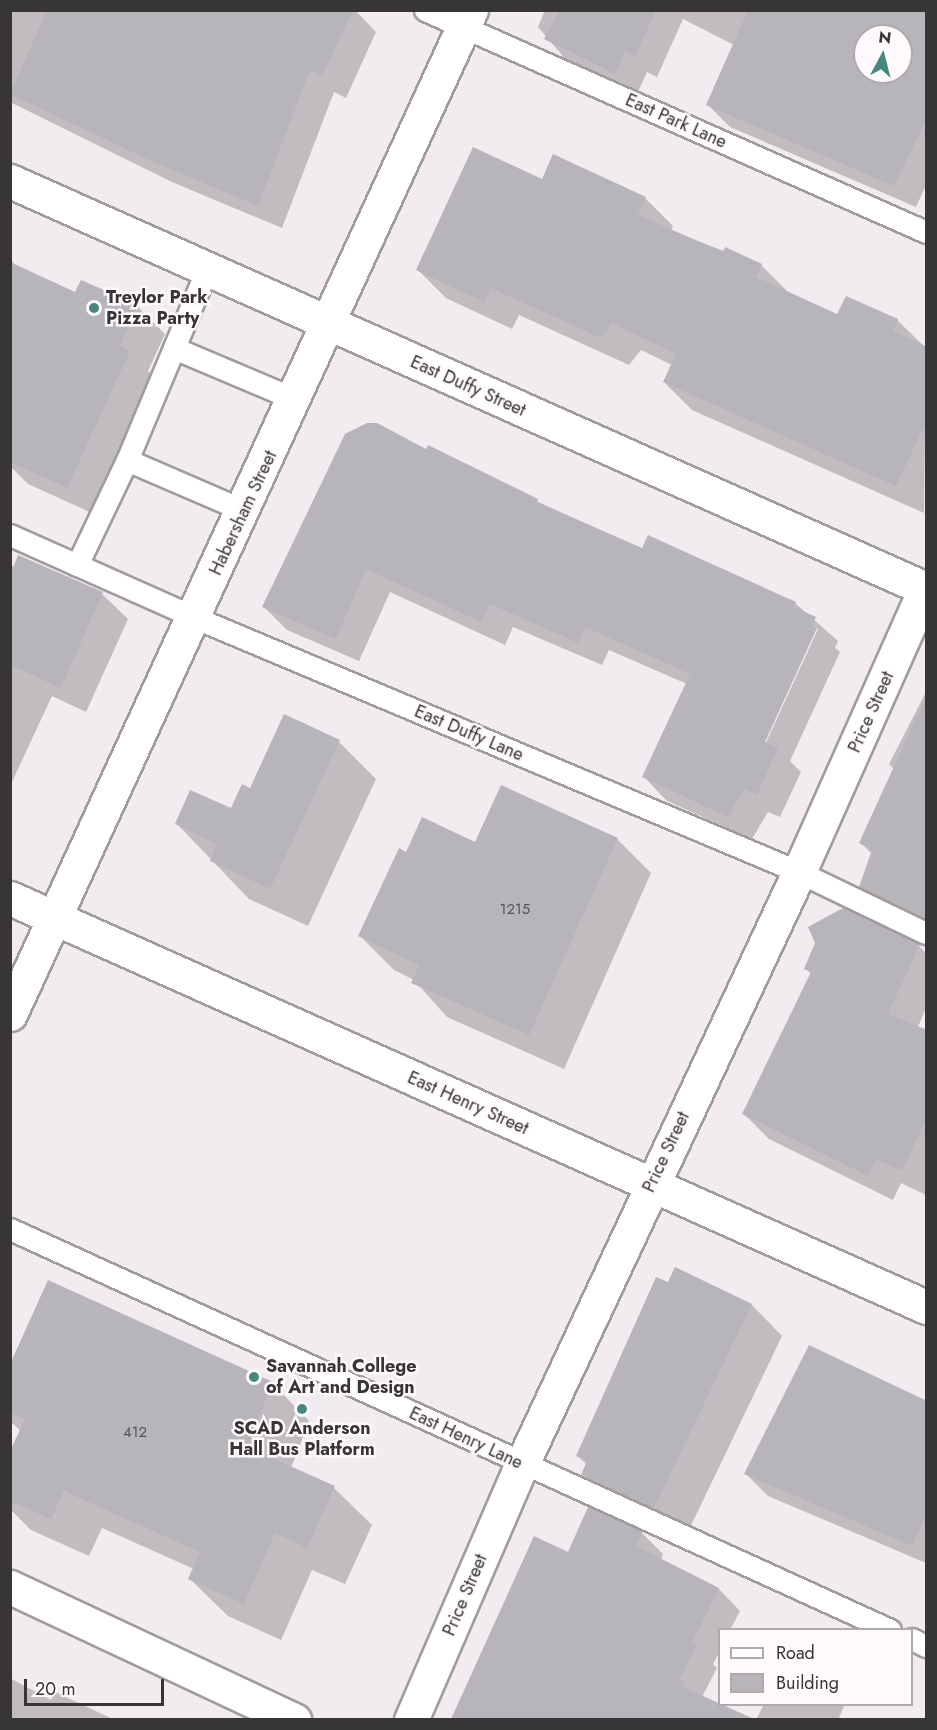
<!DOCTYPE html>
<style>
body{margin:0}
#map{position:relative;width:937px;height:1730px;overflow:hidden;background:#f2ebef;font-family:Jost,sans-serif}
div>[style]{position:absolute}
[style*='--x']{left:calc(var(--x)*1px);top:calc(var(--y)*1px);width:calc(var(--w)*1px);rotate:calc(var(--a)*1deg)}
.shadow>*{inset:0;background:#0003}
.building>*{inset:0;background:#b7b4ba}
.roads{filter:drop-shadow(2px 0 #a19b9e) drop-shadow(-2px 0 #a19b9e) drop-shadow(0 2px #a19b9e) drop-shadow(0 -2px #a19b9e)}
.service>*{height:21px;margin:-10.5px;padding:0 10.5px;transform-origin:10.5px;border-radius:10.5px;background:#fff}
.minor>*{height:33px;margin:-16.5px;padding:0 16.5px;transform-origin:16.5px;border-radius:16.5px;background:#fff}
.tertiary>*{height:33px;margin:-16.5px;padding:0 16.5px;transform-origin:16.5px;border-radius:16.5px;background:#fff}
.secondary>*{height:33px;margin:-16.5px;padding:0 16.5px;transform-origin:16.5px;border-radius:16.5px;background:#fff}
.dots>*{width:16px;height:16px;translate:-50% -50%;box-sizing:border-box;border:3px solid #fef9fc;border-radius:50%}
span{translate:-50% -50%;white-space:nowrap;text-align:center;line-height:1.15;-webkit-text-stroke:5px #fef9fc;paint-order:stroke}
.number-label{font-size:15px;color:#585558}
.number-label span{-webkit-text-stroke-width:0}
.street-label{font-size:18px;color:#383537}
.poi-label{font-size:18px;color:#383537;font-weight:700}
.left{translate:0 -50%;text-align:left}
.frame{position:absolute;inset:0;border:12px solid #383537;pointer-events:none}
.legend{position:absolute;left:718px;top:1628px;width:195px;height:78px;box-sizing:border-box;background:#fef9fc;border:2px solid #afabad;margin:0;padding:8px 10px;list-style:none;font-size:18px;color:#383537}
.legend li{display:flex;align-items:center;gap:12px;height:30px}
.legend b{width:30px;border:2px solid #afabad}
.north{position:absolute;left:853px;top:24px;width:60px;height:60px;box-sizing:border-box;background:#fef9fc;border:2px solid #afabad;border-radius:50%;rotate:7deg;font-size:16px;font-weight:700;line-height:24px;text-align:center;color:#383537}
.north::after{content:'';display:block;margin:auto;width:21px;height:27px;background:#45897e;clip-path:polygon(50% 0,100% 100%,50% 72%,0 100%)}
.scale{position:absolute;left:24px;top:1679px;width:140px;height:27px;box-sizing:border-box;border:3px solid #383537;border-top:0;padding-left:8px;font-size:18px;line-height:21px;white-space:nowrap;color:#383537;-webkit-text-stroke:4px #fef9fc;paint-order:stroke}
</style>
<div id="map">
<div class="shadow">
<i style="clip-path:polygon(10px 10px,355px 10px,376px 32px,346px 98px,334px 92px,282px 228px,172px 182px,10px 102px)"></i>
<i style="clip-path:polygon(evenodd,545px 10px,926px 10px,926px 185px,916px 207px,730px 127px,708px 105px,734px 45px,683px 19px,657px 77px,647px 72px,637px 94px,567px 61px,538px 27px,545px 10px,865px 36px,901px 36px,901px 72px,865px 72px,865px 36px)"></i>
<i style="clip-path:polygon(543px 181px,645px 198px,673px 226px,671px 231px,761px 265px,789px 293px,838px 316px,846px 298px,898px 321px,926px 348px,924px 513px,692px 410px,664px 382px,672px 365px,641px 350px,629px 365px,519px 315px,512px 329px,446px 298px,418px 270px)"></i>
<i style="clip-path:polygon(10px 258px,15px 266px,76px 294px,82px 282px,138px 307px,165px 334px,148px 371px,157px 380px,94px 514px,28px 484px,10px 466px)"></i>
<i style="clip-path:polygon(evenodd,427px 451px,643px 550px,795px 603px,838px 641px,835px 648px,840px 652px,790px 761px,801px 772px,780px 817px,768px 812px,752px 839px,667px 801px,644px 777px,687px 684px,609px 650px,602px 665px,513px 627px,505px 645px,390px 592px,359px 661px,287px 630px,264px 607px,427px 451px,815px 627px,818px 629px,763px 749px,761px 748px,815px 627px)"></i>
<i style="clip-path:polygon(19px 557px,102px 594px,128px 619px,86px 712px,52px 696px,11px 784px,10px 565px,15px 567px)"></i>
<i style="clip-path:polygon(926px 692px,926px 932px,888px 913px,861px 886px,872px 854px,861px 843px,894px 769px,889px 764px)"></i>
<i style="clip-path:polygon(339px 742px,376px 779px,308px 926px,249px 899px,177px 824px,232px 810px,251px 790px)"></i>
<i style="clip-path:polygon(617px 839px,651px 873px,564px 1069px,447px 1017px,414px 980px,394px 970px,360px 936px,407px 854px,476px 844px)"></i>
<i style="clip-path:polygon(919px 946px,926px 953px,926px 1008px,918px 1027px,926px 1032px,926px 1195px,901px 1183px,893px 1200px,769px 1139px,744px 1114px,811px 974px,805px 968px)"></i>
<i style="clip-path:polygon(675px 1269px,752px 1305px,782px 1336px,685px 1538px,614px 1505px,583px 1474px,587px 1465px,578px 1456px)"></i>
<i style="clip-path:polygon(810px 1347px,926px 1401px,926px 1563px,768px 1496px,746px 1474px)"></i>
<i style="clip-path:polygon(10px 1367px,272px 1383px,309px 1421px,291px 1468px,334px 1488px,372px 1525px,345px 1584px,312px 1570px,281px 1640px,228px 1616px,190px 1579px,194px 1569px,102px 1528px,89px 1556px,31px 1530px,10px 1509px,10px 1455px,21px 1431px,10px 1421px)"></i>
<i style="clip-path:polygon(642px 1533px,663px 1554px,661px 1560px,719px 1589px,740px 1611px,730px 1630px,720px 1630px,720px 1651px,713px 1664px,717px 1668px,702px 1697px,750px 1720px,459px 1720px,454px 1715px,569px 1554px)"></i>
<i style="clip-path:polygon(10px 1678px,51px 1700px,55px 1692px,115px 1720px,10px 1720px)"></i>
<i style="clip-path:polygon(764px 1704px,845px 1704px,838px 1720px,756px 1720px)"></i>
</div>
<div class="building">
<i style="clip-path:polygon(47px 10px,353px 10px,322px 76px,310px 70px,258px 206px,147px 159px,10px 94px)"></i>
<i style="clip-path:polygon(560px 10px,656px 10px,635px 56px,625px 51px,615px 74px,544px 39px)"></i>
<i style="clip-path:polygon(evenodd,748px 10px,927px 10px,927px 118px,894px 186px,706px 105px,748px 10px,865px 36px,901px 36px,901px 72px,865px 72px,865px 36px)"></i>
<i style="clip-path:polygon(473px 147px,542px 179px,553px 154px,646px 197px,638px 215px,723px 252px,725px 247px,762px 264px,756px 277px,837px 314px,846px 296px,898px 319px,893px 331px,927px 347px,927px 419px,896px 486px,663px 382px,676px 354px,612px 323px,601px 338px,491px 288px,484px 302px,416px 270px)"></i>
<i style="clip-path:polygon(10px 262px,75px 292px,81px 280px,138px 305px,120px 346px,130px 351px,67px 488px,10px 462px)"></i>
<i style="clip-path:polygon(367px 423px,377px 423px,426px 449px,428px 445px,538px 499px,537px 502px,642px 548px,648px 535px,683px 551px,796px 602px,794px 607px,816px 617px,812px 626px,817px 628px,765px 742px,778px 748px,757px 795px,744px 789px,728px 817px,642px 777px,690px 674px,585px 627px,578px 643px,490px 604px,481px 622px,366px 569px,336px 639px,262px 607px,345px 434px)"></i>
<i style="clip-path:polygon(18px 555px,103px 592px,61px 688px,10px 665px,10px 576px)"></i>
<i style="clip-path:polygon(927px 694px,927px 919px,859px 887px,872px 850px,859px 843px)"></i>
<i style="clip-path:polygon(284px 714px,340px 740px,270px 889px,210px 861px,217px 844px,175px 824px,190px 790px,231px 808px,242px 784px,250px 788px)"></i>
<i style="clip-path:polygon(501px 785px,618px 838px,529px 1035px,411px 983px,419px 965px,358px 936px,399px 848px,406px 852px,422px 817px,475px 842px)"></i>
<i style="clip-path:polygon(843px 908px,920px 944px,888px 1014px,927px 1030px,927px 1117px,902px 1171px,876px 1159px,868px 1176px,742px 1114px,811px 972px,804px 969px,815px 943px,808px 927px)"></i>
<i style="clip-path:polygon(675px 1267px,752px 1304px,654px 1508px,581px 1475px,587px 1461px,576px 1456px,656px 1277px,668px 1282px)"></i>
<i style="clip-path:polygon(48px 1280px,273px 1382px,247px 1447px,335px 1486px,307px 1548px,275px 1533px,244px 1604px,188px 1579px,200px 1552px,64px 1491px,51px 1519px,10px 1501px,10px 1451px,25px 1419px,10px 1413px,10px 1364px)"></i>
<i style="clip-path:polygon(809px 1345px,927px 1401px,927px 1513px,912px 1546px,744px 1474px)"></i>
<i style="clip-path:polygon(588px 1507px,643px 1531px,636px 1546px,719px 1588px,692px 1643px,697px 1645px,679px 1680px,685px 1683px,683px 1687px,754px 1719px,451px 1719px,534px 1536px,568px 1552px)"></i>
</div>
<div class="roads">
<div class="service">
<i style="--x:425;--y:10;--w:548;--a:23.9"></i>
<i style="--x:207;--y:269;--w:207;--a:112.7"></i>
<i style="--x:127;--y:460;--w:129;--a:23.4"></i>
<i style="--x:174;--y:348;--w:131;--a:22.9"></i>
<i style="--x:10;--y:535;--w:204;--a:24"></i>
<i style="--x:196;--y:618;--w:654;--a:22.84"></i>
<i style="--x:799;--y:872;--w:141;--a:25.7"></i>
<i style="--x:77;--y:565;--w:116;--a:-64.5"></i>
<i style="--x:10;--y:1229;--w:967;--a:24.5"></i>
<i style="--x:912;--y:1639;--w:16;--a:27"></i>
</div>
<div class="minor">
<i style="--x:10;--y:181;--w:1003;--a:24.01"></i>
</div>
<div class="tertiary">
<i style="--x:10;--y:1014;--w:1105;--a:-65.34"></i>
</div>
<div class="secondary">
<i style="--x:10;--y:898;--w:1003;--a:24.06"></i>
<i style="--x:10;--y:1587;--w:314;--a:25.1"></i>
<i style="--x:411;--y:1720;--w:279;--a:-66.6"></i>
<i style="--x:522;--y:1464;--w:654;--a:-64.92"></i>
<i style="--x:799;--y:872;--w:312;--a:-66"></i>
</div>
</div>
<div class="dots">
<i style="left:94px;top:308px;background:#45897e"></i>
<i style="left:254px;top:1377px;background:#45897e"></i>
<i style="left:302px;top:1409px;background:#45897e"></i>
</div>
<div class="number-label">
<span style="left:515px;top:910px">1215</span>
<span style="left:135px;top:1433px">412</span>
</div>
<div class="street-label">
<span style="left:676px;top:121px;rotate:24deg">East Park Lane</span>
<span style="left:468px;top:386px;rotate:24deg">East Duffy Street</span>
<span style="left:243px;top:513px;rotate:-65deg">Habersham Street</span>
<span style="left:871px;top:712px;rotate:-66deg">Price Street</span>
<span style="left:469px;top:733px;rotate:23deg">East Duffy Lane</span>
<span style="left:468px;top:1103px;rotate:24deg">East Henry Street</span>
<span style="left:666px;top:1152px;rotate:-65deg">Price Street</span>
<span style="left:466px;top:1438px;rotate:25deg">East Henry Lane</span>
<span style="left:465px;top:1595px;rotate:-67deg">Price Street</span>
</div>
<div class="poi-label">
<span class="left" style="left:106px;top:308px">Treylor Park<br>Pizza Party</span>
<span class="left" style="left:266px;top:1377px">Savannah College<br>of Art and Design</span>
<span style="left:302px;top:1439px">SCAD Anderson<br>Hall Bus Platform</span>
</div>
<div class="frame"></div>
<ul class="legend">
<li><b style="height:8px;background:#fff"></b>Road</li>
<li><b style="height:16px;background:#b7b4ba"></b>Building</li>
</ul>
<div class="north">N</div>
<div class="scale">20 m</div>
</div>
